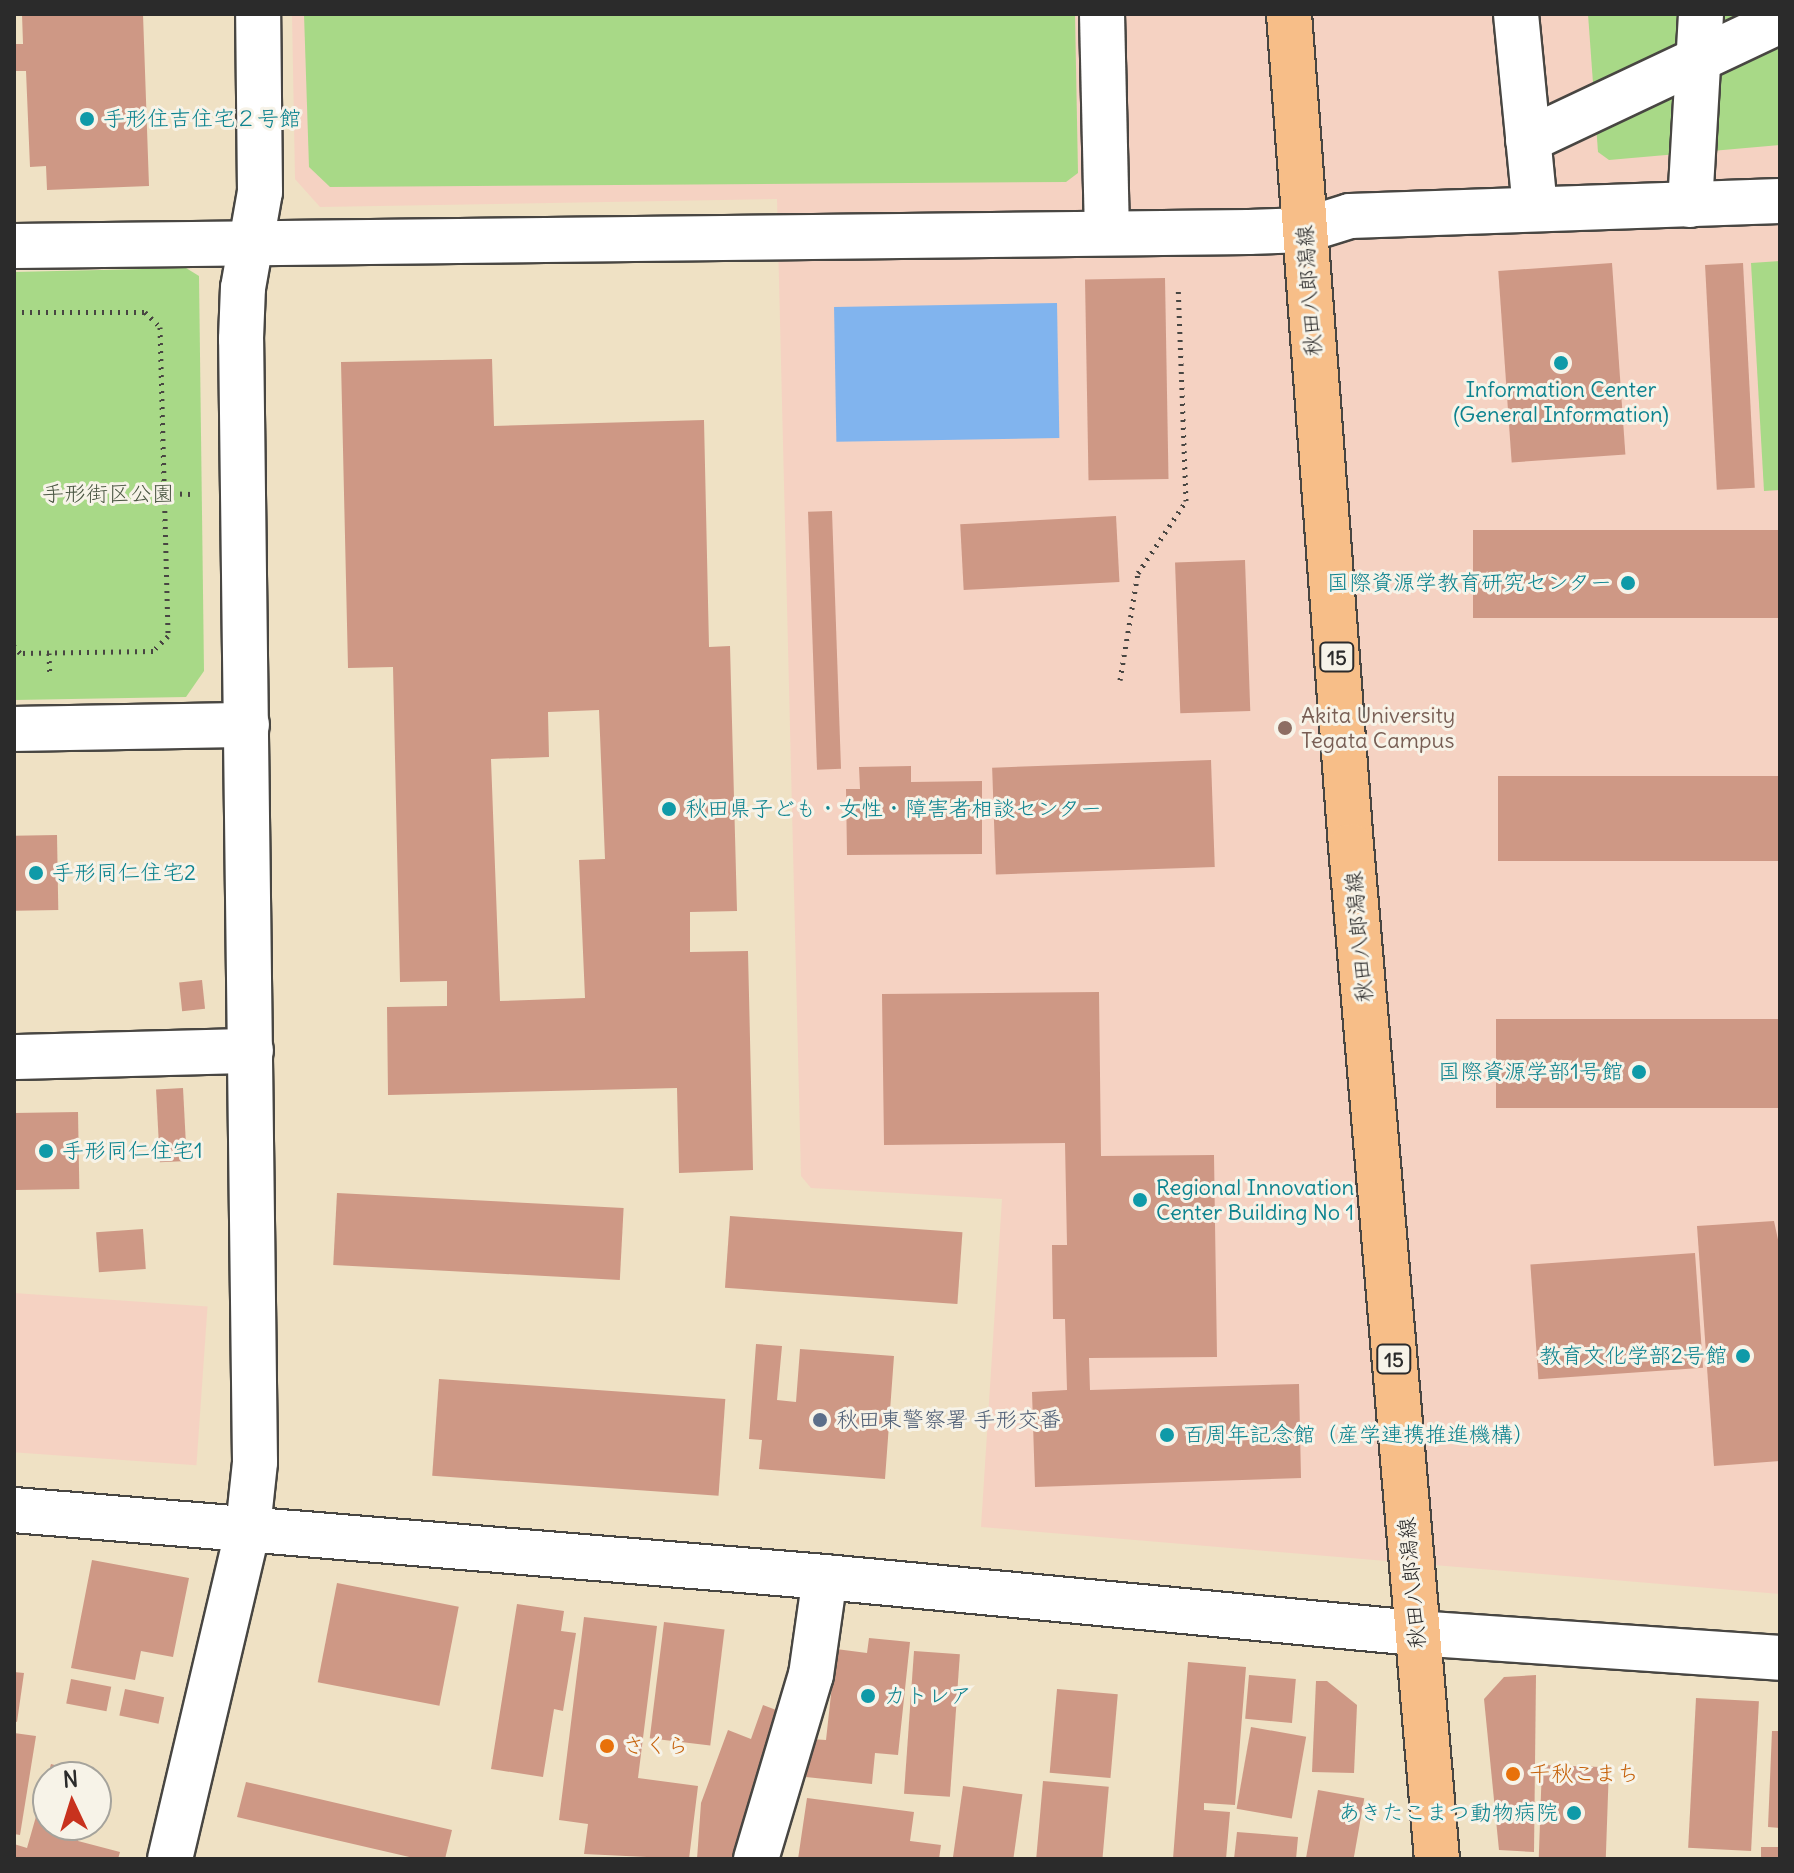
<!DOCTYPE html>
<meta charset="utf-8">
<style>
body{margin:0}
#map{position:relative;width:1794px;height:1873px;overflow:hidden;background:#efe1c4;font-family:Delius,"Klee One",sans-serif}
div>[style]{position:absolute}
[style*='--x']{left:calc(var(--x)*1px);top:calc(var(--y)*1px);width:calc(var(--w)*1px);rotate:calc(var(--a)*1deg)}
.built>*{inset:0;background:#f5d2c2;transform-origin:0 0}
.green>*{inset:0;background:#a8d987}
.water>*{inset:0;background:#81b4ee;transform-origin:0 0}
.building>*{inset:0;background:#ce9885;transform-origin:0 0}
.path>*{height:5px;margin-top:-2.5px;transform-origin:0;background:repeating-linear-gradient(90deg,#484642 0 2px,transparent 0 8px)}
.roads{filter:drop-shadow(2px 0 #484642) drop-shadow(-2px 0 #484642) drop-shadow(0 2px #484642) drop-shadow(0 -2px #484642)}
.minor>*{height:44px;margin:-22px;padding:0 22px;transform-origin:22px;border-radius:22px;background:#fff}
.major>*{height:44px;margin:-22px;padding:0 22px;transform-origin:22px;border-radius:22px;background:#f7be88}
.dots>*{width:22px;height:22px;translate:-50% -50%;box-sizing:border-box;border:4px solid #f7f3e8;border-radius:50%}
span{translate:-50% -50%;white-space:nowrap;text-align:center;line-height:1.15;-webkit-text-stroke:6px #f7f3e8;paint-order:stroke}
.shield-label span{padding:2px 6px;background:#f7f3e8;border:2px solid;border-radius:6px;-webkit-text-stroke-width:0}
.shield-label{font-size:20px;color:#2b2b2b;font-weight:700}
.culture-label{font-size:22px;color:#0d838f}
.left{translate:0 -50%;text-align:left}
.right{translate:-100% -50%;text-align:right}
.street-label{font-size:22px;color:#2b2b2b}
.park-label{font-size:22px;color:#4a5642}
.education-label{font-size:22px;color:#785e54}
.service-label{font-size:22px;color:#4e5e75}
.food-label{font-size:22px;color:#c56008}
.frame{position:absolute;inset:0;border:16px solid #2b2b2b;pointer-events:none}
.north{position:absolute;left:32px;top:1761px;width:80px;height:80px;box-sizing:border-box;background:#f7f3e8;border:2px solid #a5a39c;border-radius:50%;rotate:356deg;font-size:22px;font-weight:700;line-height:32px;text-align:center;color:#2b2b2b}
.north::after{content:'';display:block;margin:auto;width:28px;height:36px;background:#c8321e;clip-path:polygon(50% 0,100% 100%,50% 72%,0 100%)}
</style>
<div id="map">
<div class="built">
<i style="clip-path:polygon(292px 14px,1780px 14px,1780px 1594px,981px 1527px,1002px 1199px,811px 1188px,801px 1176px,777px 199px,320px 207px,295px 179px)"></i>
<i style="left:14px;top:1293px;width:194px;height:159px;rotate:4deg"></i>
</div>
<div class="green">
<i style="clip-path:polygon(304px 14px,1075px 14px,1078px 173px,1066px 182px,330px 187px,309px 167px)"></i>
<i style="clip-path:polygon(1588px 14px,1780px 14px,1780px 145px,1609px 160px,1598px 152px)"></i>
<i style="clip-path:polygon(1780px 261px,1780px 490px,1764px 491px,1751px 263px)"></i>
<i style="clip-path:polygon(186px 268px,199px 276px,204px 671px,186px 697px,14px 700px,14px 272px)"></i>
</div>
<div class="water">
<i style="left:1057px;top:303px;width:135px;height:223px;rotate:89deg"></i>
</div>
<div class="building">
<i style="clip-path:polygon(22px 14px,143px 14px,149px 186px,47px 190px,46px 166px,30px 167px,26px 71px,14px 71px,14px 44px,23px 44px)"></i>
<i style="left:1612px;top:263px;width:192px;height:114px;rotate:86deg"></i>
<i style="left:1743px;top:263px;width:225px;height:38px;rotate:87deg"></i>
<i style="left:1165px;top:278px;width:201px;height:80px;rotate:89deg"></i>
<i style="clip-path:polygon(evenodd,492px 359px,494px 426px,704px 420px,709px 647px,730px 646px,737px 911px,690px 912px,690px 952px,748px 951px,753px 1170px,679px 1173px,677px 1088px,388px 1095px,387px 1007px,447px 1006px,447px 981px,400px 982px,393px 667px,348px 668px,341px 362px,492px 359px,599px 710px,605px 859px,579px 860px,585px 998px,500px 1001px,491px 759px,549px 757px,548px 712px,599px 710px)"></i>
<i style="left:832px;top:511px;width:258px;height:24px;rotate:88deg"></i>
<i style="left:1116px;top:516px;width:66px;height:156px;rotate:87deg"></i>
<i style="left:1780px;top:530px;width:88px;height:307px;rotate:90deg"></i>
<i style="left:1245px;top:560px;width:151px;height:70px;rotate:88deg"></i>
<i style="left:1211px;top:760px;width:107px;height:219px;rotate:88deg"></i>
<i style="clip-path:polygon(911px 766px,911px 782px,982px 781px,982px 854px,847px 855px,846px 789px,860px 789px,859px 767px)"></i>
<i style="left:1780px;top:776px;width:85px;height:282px;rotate:90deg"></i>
<i style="left:57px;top:835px;width:75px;height:43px;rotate:89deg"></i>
<i style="left:202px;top:980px;width:29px;height:23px;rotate:84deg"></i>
<i style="clip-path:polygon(1099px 992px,1101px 1156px,1214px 1155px,1217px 1357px,1089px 1358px,1090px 1390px,1299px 1384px,1301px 1478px,1035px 1487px,1032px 1392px,1067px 1390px,1065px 1319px,1053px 1319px,1052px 1245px,1067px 1245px,1065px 1143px,884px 1145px,882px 994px)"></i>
<i style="left:1780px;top:1019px;width:89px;height:284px;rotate:90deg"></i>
<i style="left:183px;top:1088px;width:73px;height:27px;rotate:87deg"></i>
<i style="left:78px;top:1112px;width:77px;height:64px;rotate:89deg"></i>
<i style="left:337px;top:1193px;width:287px;height:72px;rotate:3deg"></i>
<i style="left:730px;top:1216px;width:233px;height:72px;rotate:4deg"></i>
<i style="clip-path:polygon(1774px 1221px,1780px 1249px,1780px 1461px,1714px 1466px,1697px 1226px)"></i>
<i style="left:143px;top:1229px;width:40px;height:47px;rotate:86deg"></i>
<i style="left:1695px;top:1253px;width:115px;height:165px;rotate:86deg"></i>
<i style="clip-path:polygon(756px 1344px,782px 1346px,777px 1400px,796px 1402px,800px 1349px,894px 1356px,885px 1479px,759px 1469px,762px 1440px,749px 1439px)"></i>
<i style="left:439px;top:1379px;width:287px;height:97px;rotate:4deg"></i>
<i style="clip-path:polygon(92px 1560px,189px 1578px,173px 1657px,141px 1651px,135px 1680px,71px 1668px)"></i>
<i style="left:337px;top:1583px;width:124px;height:101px;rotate:11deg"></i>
<i style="clip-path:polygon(517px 1604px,564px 1611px,561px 1631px,576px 1633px,563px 1711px,554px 1709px,543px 1777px,491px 1769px)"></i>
<i style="clip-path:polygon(584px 1617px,657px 1626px,638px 1778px,698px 1786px,689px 1859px,584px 1854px,588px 1824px,559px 1820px)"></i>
<i style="left:664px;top:1622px;width:61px;height:117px;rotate:7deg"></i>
<i style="clip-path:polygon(869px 1638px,910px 1642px,898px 1755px,875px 1753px,872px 1784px,806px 1777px,810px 1739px,826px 1740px,836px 1649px,867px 1653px)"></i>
<i style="left:914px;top:1651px;width:46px;height:143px;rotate:4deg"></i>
<i style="clip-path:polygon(1188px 1662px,1246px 1667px,1235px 1805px,1204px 1803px,1204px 1810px,1230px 1812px,1226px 1859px,1173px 1859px)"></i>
<i style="clip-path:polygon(14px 1672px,24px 1673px,17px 1722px,14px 1721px)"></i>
<i style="left:1249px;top:1675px;width:47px;height:44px;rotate:5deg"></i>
<i style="clip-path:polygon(1536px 1675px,1534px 1852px,1499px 1850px,1484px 1699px,1504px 1677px)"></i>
<i style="left:71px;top:1679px;width:41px;height:25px;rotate:11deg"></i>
<i style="clip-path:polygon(1316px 1681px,1327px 1681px,1357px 1705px,1354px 1773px,1312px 1772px)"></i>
<i style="left:125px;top:1689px;width:40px;height:27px;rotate:12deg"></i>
<i style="left:1057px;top:1689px;width:61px;height:84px;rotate:5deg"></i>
<i style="left:1696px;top:1698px;width:63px;height:150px;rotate:3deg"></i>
<i style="clip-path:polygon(763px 1705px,792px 1716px,734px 1859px,697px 1859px,701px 1803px,728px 1730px,751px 1739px)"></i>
<i style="left:1251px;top:1727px;width:56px;height:83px;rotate:10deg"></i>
<i style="clip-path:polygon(1772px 1731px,1780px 1731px,1780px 1828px,1768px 1827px)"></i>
<i style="clip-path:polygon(14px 1733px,36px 1736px,20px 1835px,14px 1834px)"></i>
<i style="clip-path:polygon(51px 1764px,93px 1776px,48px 1777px,48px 1825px,82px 1825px,78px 1841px,120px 1852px,118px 1859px,14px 1859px,14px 1844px,27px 1848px)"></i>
<i style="left:1542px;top:1765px;width:67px;height:94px;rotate:2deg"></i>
<i style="left:1043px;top:1781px;width:66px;height:78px;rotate:5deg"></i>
<i style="clip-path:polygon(246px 1782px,452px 1830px,445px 1859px,418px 1859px,237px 1817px)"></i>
<i style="left:963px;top:1786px;width:60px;height:74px;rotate:8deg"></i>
<i style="left:1318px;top:1790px;width:47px;height:70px;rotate:10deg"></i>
<i style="clip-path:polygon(807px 1798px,914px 1812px,910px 1841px,941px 1845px,939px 1859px,798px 1859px)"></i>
<i style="clip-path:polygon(1237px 1832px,1298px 1837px,1296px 1859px,1234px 1859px)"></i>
<i style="left:1761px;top:1847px;width:19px;height:12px"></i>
</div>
<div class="path">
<i style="--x:14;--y:312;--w:131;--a:0"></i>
<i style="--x:145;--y:312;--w:21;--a:45"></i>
<i style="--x:160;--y:327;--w:309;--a:88.5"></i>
<i style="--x:168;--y:636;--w:21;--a:135"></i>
<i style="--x:153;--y:651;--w:133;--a:179.1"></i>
<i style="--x:20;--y:653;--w:9;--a:-131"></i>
<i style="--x:164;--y:493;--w:27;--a:2"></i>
<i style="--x:49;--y:653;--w:23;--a:88"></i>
<i style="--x:1120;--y:680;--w:109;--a:-80.5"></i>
<i style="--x:1138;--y:573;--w:87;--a:-56.3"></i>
<i style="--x:1186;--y:501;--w:215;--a:-92.1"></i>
</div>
<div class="roads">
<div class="minor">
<i style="--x:1102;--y:14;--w:219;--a:88.7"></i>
<i style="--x:1516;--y:14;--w:195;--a:84.4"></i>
<i style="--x:1528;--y:140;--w:279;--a:-25.3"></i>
<i style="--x:1690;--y:205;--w:191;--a:-86.7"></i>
<i style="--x:14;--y:246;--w:1235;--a:-0.65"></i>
<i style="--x:1249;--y:232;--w:56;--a:-2"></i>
<i style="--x:1305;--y:230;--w:47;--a:-17.3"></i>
<i style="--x:1350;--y:216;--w:430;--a:-2"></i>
<i style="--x:14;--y:729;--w:233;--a:-1"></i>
<i style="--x:14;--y:1057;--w:237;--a:-1.5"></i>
<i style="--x:14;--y:1510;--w:814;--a:4.72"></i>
<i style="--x:825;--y:1577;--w:593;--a:5.42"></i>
<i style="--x:1415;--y:1633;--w:366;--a:3.9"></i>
<i style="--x:170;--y:1859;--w:340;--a:-76.7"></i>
<i style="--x:248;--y:1528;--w:66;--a:-83.9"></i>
<i style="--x:255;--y:1462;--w:1123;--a:-90.71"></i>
<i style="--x:241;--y:339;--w:51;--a:-87.8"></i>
<i style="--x:243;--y:288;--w:97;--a:-80"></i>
<i style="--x:260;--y:192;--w:178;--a:-90.6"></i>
<i style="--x:756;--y:1859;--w:192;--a:-73.4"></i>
<i style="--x:811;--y:1675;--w:99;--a:-81.9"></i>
</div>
<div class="major">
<i style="--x:1289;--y:14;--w:834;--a:85.74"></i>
<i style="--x:1351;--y:846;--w:1017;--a:85.15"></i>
</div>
</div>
<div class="dots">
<i style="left:87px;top:119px;background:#0f9aa8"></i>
<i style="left:1561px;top:363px;background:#0f9aa8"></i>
<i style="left:1628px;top:583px;background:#0f9aa8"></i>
<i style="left:1285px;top:728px;background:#8d6e63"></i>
<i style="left:669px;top:809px;background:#0f9aa8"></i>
<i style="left:36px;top:873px;background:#0f9aa8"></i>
<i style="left:1639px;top:1072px;background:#0f9aa8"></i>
<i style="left:46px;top:1151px;background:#0f9aa8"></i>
<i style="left:1140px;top:1200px;background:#0f9aa8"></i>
<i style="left:1743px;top:1356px;background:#0f9aa8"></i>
<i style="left:820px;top:1420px;background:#5c6f8a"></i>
<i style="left:1167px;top:1435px;background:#0f9aa8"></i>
<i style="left:868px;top:1696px;background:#0f9aa8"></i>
<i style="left:607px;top:1746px;background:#e8710a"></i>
<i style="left:1513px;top:1774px;background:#e8710a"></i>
<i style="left:1574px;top:1813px;background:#0f9aa8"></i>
</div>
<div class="shield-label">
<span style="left:1337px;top:657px">15</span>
<span style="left:1394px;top:1359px">15</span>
</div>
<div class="culture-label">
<span class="left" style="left:103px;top:119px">手形住吉住宅２号館</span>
<span style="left:1561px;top:402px">Information Center<br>(General Information)</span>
<span class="right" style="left:1612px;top:583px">国際資源学教育研究センター</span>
<span class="left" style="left:685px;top:809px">秋田県子ども・女性・障害者相談センター</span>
<span class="left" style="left:52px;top:873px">手形同仁住宅2</span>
<span class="right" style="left:1623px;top:1072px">国際資源学部1号館</span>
<span class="left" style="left:62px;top:1151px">手形同仁住宅1</span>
<span class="left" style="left:1156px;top:1200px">Regional Innovation<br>Center Building No 1</span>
<span class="right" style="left:1727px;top:1356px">教育文化学部2号館</span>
<span class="left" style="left:1183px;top:1435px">百周年記念館（産学連携推進機構）</span>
<span class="left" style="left:884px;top:1696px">カトレア</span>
<span class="right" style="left:1558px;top:1813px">あきたこまつ動物病院</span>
</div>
<div class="street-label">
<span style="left:1309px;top:291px;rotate:-94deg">秋田八郎潟線</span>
<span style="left:1359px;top:937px;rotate:-95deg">秋田八郎潟線</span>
<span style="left:1412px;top:1583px;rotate:-95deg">秋田八郎潟線</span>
</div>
<div class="park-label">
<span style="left:108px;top:494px">手形街区公園</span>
</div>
<div class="education-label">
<span class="left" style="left:1301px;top:728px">Akita University<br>Tegata Campus</span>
</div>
<div class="service-label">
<span class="left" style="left:836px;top:1420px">秋田東警察署 手形交番</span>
</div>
<div class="food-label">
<span class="left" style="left:623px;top:1746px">さくら</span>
<span class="left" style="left:1529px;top:1774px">千秋こまち</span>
</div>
<div class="frame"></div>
<div class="north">N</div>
</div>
